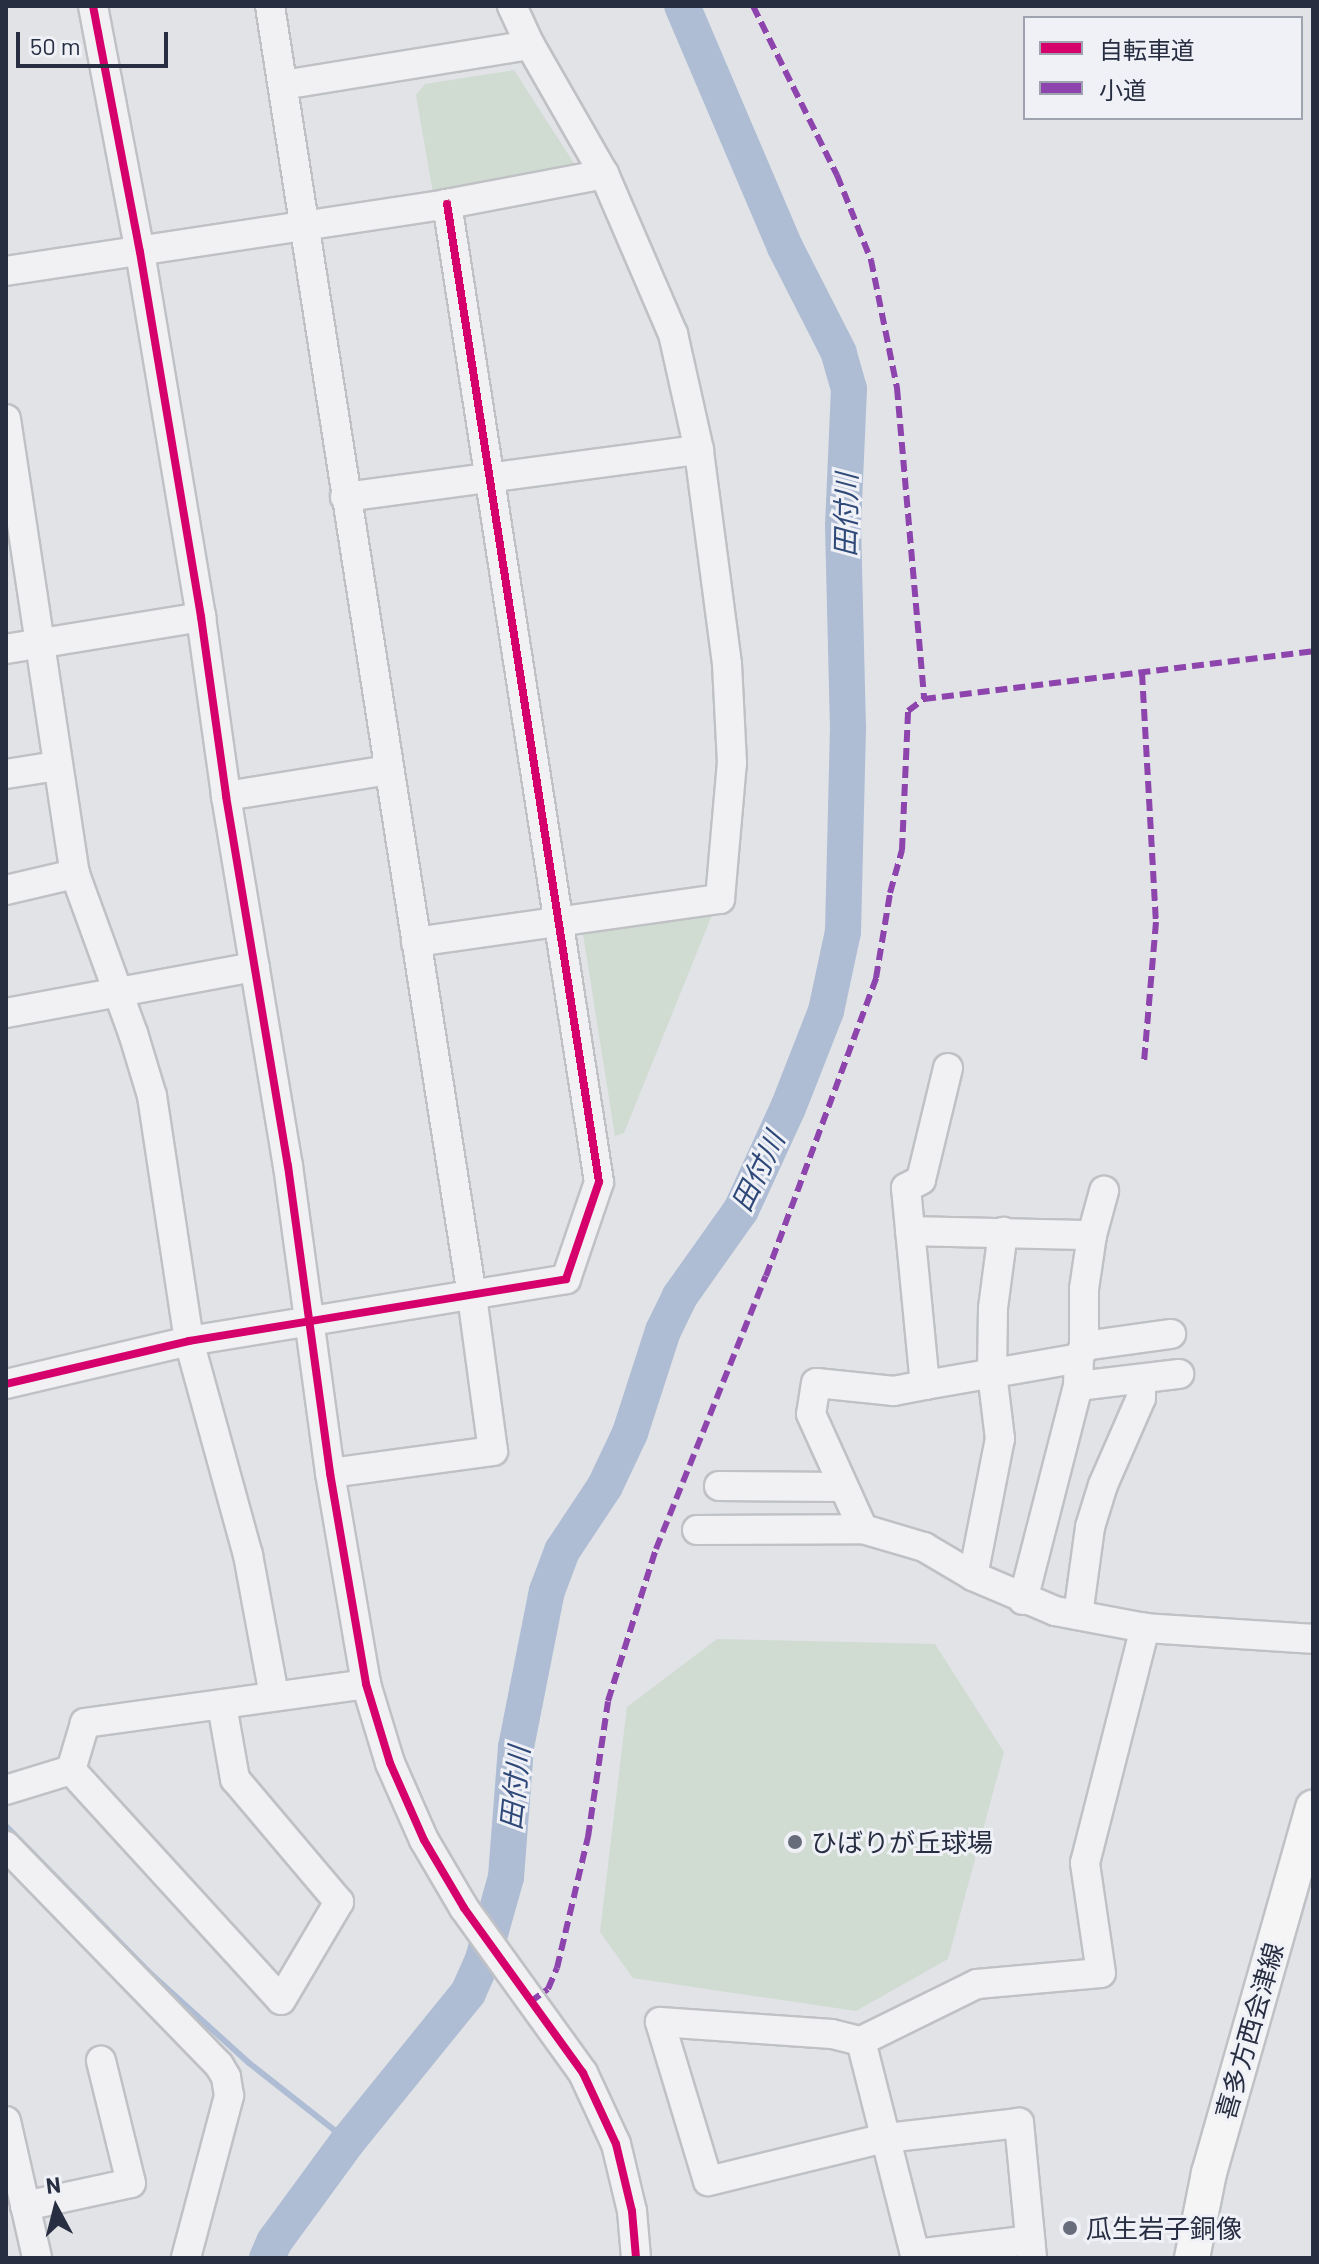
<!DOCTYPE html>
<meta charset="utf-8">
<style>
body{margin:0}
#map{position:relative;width:1319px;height:2264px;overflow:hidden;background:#e1e3e7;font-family:Barlow,"Noto Sans JP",sans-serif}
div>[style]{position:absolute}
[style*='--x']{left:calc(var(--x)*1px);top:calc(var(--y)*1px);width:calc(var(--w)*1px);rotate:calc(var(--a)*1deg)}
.green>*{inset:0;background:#d0dbd2}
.stream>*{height:6px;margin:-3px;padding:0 3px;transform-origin:3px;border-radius:3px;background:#aebcd4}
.river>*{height:36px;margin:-18px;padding:0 18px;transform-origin:18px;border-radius:18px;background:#aebcd4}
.roads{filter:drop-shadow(2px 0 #bfc1c5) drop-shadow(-2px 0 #bfc1c5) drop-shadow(0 2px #bfc1c5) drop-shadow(0 -2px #bfc1c5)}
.minor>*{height:28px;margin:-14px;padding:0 14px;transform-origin:14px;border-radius:14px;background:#f1f1f3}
.major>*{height:34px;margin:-17px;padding:0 17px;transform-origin:17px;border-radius:17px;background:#f5f5f6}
.quiet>*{height:6px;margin-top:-3px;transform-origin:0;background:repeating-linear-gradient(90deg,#8e44ad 0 12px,transparent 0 18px)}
.cycleway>*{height:8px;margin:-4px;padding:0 4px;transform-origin:4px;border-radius:4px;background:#d6006c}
.dots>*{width:22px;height:22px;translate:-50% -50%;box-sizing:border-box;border:4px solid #eff1f7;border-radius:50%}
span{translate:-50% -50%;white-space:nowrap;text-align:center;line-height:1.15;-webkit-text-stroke:6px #eff1f7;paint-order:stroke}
.poi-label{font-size:26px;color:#272e42}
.left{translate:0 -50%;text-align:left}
.street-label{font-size:26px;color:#272e42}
.water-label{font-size:28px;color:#2e4878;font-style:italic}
.frame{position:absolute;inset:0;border:8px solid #272e42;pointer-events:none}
.legend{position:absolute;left:1023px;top:16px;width:280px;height:104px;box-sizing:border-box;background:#eff1f7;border:2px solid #9fa3af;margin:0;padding:10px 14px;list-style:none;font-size:24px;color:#272e42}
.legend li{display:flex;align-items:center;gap:16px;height:40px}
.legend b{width:40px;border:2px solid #9fa3af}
.north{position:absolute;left:16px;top:2168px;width:80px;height:80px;-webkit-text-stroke:6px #eff1f7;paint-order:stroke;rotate:353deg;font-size:22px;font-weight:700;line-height:32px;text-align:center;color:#272e42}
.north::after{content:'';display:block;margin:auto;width:28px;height:36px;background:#272e42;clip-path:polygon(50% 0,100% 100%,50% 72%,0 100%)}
.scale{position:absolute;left:16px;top:32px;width:152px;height:36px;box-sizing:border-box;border:4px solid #272e42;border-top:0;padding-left:10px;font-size:24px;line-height:28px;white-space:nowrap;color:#272e42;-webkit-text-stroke:6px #eff1f7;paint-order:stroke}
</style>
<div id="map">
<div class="green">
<i style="clip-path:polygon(514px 70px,577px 168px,434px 199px,416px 95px,425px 84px)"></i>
<i style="clip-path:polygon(714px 910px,624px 1133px,615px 1136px,583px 934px)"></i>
<i style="clip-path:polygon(717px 1639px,935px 1644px,1004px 1752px,948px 1959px,856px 2011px,633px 1978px,600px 1932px,627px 1707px)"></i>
</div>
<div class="stream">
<i style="--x:6;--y:1826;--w:209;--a:45.6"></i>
<i style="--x:152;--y:1975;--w:131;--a:42.2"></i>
<i style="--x:249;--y:2063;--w:126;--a:38.2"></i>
</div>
<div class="river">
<i style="--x:267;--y:2258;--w:17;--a:-66"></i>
<i style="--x:274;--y:2242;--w:125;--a:-53.8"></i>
<i style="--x:348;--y:2141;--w:191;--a:-51"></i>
<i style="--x:468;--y:1993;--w:37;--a:-66"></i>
<i style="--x:483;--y:1959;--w:85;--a:-74.3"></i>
<i style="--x:506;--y:1877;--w:130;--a:-85.6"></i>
<i style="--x:516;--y:1747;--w:159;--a:-78.8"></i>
<i style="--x:547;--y:1591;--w:43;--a:-69.4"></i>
<i style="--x:562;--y:1551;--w:78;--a:-56.5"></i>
<i style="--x:605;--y:1486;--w:59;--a:-64.7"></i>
<i style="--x:630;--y:1433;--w:107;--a:-72.1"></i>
<i style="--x:663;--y:1331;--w:39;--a:-64"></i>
<i style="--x:680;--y:1296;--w:105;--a:-54.7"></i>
<i style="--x:741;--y:1210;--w:112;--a:-65.3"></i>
<i style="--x:788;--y:1108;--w:104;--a:-68.6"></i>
<i style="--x:826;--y:1011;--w:81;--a:-77.9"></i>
<i style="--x:843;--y:932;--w:203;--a:-88.6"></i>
<i style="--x:848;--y:729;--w:203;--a:-91.4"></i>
<i style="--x:843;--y:526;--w:137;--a:-87.5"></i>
<i style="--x:849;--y:389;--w:37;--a:-106"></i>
<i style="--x:839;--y:353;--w:119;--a:-117"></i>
<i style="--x:785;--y:247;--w:262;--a:-113.1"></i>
</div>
<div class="roads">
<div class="minor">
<i style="--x:93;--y:6;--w:250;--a:79.2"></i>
<i style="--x:140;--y:252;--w:370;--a:80.5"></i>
<i style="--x:201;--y:617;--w:181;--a:82"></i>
<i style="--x:226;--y:796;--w:375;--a:80.5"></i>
<i style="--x:288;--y:1166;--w:310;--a:82.2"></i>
<i style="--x:330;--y:1473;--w:214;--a:80.3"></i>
<i style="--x:366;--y:1684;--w:83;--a:73.1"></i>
<i style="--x:390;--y:1763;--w:84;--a:66.2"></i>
<i style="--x:424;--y:1840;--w:79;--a:59.5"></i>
<i style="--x:464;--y:1908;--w:203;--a:54.2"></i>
<i style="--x:583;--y:2073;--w:78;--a:65.1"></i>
<i style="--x:616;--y:2144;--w:69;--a:76.6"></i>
<i style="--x:632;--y:2211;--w:47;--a:85.1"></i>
<i style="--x:270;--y:6;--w:1306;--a:81.1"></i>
<i style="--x:472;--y:1296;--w:156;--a:82.3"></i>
<i style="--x:493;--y:1451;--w:164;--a:172.3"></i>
<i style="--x:283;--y:85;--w:250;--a:-9.2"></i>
<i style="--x:6;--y:271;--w:446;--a:-8.6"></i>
<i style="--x:447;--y:204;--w:160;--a:-10.8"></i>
<i style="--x:6;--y:419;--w:460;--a:81.4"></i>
<i style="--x:75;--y:874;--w:169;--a:70"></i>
<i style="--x:133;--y:1033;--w:66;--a:73.2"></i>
<i style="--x:152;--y:1096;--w:248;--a:81.4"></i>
<i style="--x:189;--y:1341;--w:222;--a:74.6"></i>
<i style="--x:248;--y:1555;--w:142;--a:79.5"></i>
<i style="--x:345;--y:497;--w:357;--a:-7.6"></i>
<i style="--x:6;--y:649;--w:198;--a:-9.3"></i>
<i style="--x:6;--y:774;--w:52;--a:-8.9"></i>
<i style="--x:226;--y:796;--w:164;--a:-9.1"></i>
<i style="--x:6;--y:890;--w:71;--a:-13.1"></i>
<i style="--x:416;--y:942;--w:307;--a:-8.1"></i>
<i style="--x:720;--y:899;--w:137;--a:-85"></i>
<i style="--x:732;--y:763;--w:99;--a:-92.9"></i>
<i style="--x:727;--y:664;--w:216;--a:-97.5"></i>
<i style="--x:699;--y:450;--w:119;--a:-102.6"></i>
<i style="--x:673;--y:334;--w:174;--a:-113.3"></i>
<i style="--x:604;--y:174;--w:149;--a:-119.8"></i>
<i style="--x:530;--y:45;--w:43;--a:-114.8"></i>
<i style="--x:6;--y:1013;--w:253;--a:-10.5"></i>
<i style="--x:948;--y:1068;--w:115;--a:103.6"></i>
<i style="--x:921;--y:1180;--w:17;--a:152"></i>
<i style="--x:906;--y:1188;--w:198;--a:84.5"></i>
<i style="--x:925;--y:1385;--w:32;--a:169"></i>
<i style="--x:894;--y:1391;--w:78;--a:-174.1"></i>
<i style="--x:816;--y:1383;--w:31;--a:99"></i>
<i style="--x:811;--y:1414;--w:126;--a:65.7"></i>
<i style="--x:863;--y:1529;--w:64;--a:16.4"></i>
<i style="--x:924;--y:1547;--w:57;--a:30.6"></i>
<i style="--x:973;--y:1576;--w:89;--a:23.1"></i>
<i style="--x:1055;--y:1611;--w:92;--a:10.7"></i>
<i style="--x:1145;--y:1628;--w:168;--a:3.7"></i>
<i style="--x:910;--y:1231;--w:182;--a:1.3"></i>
<i style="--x:1084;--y:1346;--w:88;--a:-7.9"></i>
<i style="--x:6;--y:1384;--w:188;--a:-13.2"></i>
<i style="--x:189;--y:1341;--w:382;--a:-9.3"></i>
<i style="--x:566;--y:1279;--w:102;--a:-71.2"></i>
<i style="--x:599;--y:1182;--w:990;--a:-98.83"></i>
<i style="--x:925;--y:1385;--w:156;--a:-9.9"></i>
<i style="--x:1078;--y:1386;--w:102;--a:-6.8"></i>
<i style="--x:719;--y:1486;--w:123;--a:0.5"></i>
<i style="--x:697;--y:1530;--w:166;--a:-0.3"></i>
<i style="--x:973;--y:1576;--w:140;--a:-78.9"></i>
<i style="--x:1000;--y:1439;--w:66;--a:-96.9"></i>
<i style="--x:992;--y:1373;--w:65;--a:-89.1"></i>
<i style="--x:993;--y:1308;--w:77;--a:-82.5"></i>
<i style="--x:1023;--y:1600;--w:221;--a:-75.6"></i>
<i style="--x:1078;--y:1386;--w:28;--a:-88"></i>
<i style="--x:1079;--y:1358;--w:13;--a:-67"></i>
<i style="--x:1084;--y:1346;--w:57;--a:-90"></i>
<i style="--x:1084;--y:1289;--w:55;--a:-81.6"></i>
<i style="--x:1092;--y:1235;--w:46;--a:-74.7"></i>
<i style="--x:1078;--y:1615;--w:89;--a:-82.2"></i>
<i style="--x:1090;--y:1527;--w:44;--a:-72.8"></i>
<i style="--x:1103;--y:1485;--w:95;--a:-66.4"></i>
<i style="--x:1141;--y:1398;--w:18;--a:-90"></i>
<i style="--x:71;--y:1770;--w:311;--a:47.6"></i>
<i style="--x:281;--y:2000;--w:114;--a:-59.4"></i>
<i style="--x:339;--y:1902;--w:161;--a:-130.2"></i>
<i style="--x:235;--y:1779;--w:75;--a:-100"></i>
<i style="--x:71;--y:1770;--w:49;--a:-73.4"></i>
<i style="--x:85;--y:1723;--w:284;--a:-7.9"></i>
<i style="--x:6;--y:1790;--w:68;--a:-17.1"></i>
<i style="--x:6;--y:1846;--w:305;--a:45.8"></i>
<i style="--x:219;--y:2065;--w:14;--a:60"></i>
<i style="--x:226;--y:2077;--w:19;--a:81"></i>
<i style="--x:229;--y:2096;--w:168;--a:104.9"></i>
<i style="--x:861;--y:2041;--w:224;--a:75.8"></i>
<i style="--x:6;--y:2121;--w:140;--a:77.2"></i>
<i style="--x:25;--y:2206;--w:108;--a:-12.2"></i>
<i style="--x:131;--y:2183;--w:126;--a:-103.8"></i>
<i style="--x:915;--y:2254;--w:116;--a:-6.9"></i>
<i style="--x:1032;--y:2258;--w:136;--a:-95.5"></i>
<i style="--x:1019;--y:2123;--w:135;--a:173.6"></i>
<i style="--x:885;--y:2138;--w:182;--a:166.3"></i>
<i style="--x:708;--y:2181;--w:166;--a:-106.8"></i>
<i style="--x:660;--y:2022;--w:172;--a:4"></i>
<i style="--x:832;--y:2034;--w:30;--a:14"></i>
<i style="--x:861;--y:2041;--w:129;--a:-26.2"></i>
<i style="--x:977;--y:1984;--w:124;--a:-5.1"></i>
<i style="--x:1101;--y:1973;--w:111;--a:-98.3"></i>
<i style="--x:1085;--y:1863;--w:243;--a:-75.7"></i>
</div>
<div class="major">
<i style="--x:1192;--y:2258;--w:87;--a:-78.7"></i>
<i style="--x:1209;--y:2173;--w:380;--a:-74.1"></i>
</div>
</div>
<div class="quiet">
<i style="--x:753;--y:6;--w:189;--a:63.6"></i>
<i style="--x:837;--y:175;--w:92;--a:68.2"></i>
<i style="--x:871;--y:260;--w:131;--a:78.5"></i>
<i style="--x:897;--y:388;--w:312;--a:85"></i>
<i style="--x:1142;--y:673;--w:249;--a:86.8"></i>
<i style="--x:1156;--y:922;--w:142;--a:94.9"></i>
<i style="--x:530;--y:2002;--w:22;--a:-36"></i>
<i style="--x:548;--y:1989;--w:23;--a:-67"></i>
<i style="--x:557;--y:1968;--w:135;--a:-76.7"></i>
<i style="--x:588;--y:1837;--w:137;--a:-81.6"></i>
<i style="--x:608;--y:1701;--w:159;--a:-72.5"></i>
<i style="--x:656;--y:1549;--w:294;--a:-68.1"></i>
<i style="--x:766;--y:1276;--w:318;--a:-69.7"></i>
<i style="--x:876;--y:978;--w:86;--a:-80.6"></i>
<i style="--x:890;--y:893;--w:45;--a:-74.4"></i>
<i style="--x:902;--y:850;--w:139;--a:-87.5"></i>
<i style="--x:908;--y:711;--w:20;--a:-37"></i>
<i style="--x:924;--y:699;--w:392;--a:-7"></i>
</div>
<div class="cycleway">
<i style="--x:93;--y:6;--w:250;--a:79.2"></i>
<i style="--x:140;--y:252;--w:370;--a:80.5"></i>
<i style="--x:201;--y:617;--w:181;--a:82"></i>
<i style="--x:226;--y:796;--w:375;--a:80.5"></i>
<i style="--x:288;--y:1166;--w:310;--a:82.2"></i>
<i style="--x:330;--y:1473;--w:214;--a:80.3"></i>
<i style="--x:366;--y:1684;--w:83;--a:73.1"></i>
<i style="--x:390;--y:1763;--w:84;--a:66.2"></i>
<i style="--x:424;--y:1840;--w:79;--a:59.5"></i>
<i style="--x:464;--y:1908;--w:203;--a:54.2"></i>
<i style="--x:583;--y:2073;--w:78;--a:65.1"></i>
<i style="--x:616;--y:2144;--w:69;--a:76.6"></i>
<i style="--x:632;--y:2211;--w:47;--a:85.1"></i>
<i style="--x:6;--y:1384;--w:188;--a:-13.2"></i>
<i style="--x:189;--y:1341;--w:382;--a:-9.3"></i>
<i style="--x:566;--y:1279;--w:102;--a:-71.2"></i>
<i style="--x:599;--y:1182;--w:990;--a:-98.83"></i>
</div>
<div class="dots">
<i style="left:795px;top:1842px;background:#686d7c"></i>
<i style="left:1070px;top:2228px;background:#686d7c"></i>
</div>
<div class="poi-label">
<span class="left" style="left:811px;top:1842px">ひばりが丘球場</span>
<span class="left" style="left:1086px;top:2228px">瓜生岩子銅像</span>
</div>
<div class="street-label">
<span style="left:1249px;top:2031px;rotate:-74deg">喜多方西会津線</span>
</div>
<div class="water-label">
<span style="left:845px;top:515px;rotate:-89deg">田付川</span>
<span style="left:757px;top:1171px;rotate:-64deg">田付川</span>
<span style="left:514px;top:1788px;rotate:-84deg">田付川</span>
</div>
<div class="frame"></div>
<ul class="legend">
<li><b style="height:10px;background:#d6006c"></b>自転車道</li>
<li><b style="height:10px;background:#8e44ad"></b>小道</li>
</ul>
<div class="north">N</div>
<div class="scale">50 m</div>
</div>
